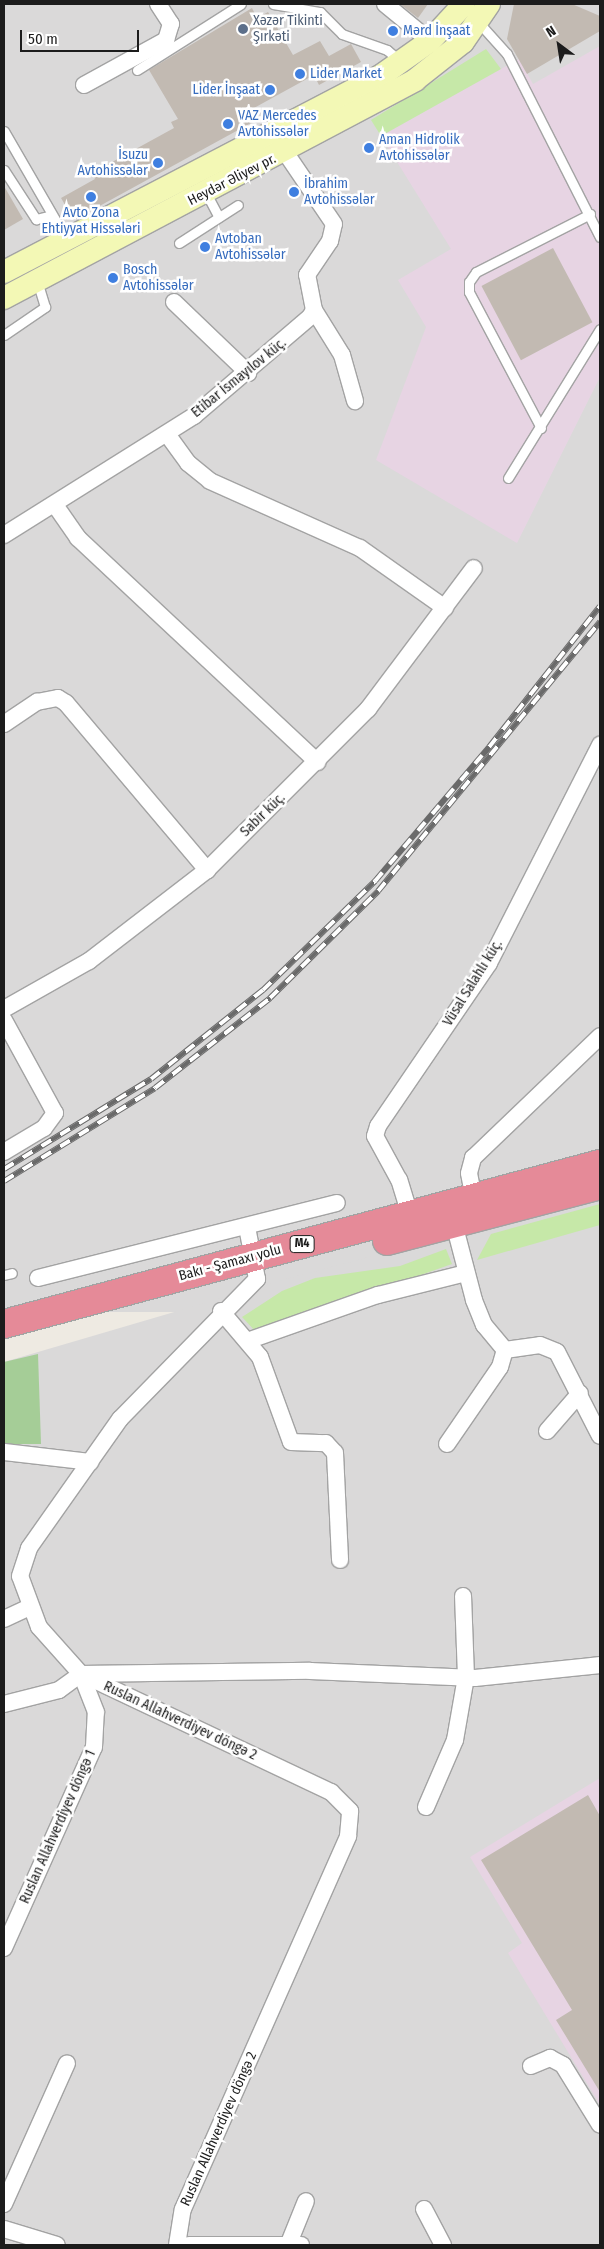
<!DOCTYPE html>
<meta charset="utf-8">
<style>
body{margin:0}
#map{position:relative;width:604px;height:2249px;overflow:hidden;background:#eeeae2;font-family:"Fira Sans Condensed",sans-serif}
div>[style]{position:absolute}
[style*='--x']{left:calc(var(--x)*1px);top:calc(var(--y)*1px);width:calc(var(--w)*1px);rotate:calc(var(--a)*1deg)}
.residential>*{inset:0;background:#dad9d9;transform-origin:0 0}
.industrial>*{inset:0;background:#e7d4e3}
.grass>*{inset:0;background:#c6e8a8}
.forest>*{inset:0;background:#a5cd97}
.building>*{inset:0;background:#c2bab2;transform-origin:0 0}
.roads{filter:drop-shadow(1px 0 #a3a3a3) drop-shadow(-1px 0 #a3a3a3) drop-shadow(0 1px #a3a3a3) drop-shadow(0 -1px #a3a3a3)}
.lane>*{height:9px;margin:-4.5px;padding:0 4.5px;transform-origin:4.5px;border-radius:4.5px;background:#fff}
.street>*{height:16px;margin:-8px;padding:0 8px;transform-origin:8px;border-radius:8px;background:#fff}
.secondary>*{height:22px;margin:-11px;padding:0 11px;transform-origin:11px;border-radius:11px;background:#f3f8b5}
.highway>*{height:28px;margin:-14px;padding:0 14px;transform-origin:14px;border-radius:14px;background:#e58a98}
.rail>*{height:5.5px;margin-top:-2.75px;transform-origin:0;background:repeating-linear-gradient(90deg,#fff 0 11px,#6a6a6a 0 22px);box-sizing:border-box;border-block:1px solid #6a6a6a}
.dots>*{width:14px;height:14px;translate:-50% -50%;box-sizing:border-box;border:2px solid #fff;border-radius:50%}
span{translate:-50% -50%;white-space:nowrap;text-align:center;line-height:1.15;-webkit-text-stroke:5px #fff;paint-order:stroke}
.shield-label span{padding:1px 4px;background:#fff;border:1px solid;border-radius:4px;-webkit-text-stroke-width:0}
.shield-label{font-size:12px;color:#1c1c1c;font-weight:700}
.service-label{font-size:14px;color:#4e5e75}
.left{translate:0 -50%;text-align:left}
.shop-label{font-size:14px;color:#366cbe}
.right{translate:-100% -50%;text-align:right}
.street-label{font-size:14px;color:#1c1c1c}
.frame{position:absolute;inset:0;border:5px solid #1c1c1c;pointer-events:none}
.north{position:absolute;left:534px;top:20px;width:50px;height:50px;-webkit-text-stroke:4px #fff;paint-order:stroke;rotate:329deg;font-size:14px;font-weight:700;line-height:20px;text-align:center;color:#1c1c1c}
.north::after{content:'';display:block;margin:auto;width:18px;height:22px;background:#1c1c1c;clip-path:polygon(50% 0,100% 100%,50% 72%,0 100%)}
.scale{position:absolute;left:20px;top:30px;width:119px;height:22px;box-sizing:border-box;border:2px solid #1c1c1c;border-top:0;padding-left:6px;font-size:15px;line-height:18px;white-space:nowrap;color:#1c1c1c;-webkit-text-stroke:4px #fff;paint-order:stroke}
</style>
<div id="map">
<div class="residential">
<i style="left:4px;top:4px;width:596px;height:1308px"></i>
<i style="clip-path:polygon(600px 1196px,600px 2245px,4px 2245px,4px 1362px,290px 1278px)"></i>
</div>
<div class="industrial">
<i style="clip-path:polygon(600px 46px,600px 377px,517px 543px,376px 460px,426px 327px,398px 280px,451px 249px,381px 136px,519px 59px,533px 84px)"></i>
<i style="clip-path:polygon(600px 1778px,600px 2105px,508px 1953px,522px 1943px,470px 1857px)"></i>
</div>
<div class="grass">
<i style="clip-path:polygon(486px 49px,501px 69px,381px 136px,371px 120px)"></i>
<i style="clip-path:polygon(600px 1204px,600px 1225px,477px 1260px,491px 1234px)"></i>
<i style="clip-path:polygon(446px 1249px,452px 1264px,257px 1333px,242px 1317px,282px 1291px,315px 1278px,400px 1266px)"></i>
</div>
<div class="forest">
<i style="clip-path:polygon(38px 1354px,41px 1444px,4px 1444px,4px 1362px)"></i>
</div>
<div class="building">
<i style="clip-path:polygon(400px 4px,428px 4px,418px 18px)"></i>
<i style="clip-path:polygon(514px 4px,572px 4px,600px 16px,600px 31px,527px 74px,507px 39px)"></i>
<i style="clip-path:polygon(252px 8px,257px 18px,268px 12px,293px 55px,320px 41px,329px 56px,351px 44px,361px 62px,319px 85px,314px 75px,254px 108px,260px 118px,74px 220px,61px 198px,95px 179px,92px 173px,174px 128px,171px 122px,178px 119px,149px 70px)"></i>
<i style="clip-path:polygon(4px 186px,23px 219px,4px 230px)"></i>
<i style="left:553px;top:248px;width:84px;height:81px;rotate:62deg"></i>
<i style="clip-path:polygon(588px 1795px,600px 1816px,600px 2092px,556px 2020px,572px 2010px,481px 1860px)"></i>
</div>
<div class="roads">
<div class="lane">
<i style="--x:273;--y:4;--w:48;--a:9.7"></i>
<i style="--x:320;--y:12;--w:31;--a:45"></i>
<i style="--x:342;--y:34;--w:48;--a:19.6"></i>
<i style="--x:387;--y:50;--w:17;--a:40"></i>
<i style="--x:480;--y:24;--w:40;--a:48"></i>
<i style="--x:507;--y:54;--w:205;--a:63.1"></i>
<i style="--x:137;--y:70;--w:123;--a:-32.4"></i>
<i style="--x:4;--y:131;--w:126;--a:60"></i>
<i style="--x:4;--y:170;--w:59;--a:56.9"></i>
<i style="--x:36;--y:219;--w:16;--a:-14"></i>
<i style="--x:206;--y:193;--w:27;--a:62"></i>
<i style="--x:179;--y:243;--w:70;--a:-32.8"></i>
<i style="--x:4;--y:335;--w:50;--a:-34.3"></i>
<i style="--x:45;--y:307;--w:27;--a:-107"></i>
<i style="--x:541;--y:428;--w:154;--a:-117.9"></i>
<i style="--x:469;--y:292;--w:10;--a:-90"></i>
<i style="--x:469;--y:282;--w:12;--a:-55"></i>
<i style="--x:476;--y:272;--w:128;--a:-27"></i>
<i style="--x:508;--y:478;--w:175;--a:-58.3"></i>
<i style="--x:4;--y:1275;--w:8;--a:-14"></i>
</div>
<div class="street">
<i style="--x:385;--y:4;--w:58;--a:39.4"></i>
<i style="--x:84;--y:85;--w:94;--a:-28.8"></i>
<i style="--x:166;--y:40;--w:17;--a:-73"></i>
<i style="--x:171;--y:24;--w:24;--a:-123"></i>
<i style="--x:174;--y:302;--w:103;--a:43.8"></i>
<i style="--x:314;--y:310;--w:53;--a:58.1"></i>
<i style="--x:342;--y:355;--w:48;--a:74.2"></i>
<i style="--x:167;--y:434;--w:36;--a:54"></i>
<i style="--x:188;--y:463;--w:28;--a:39"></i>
<i style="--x:210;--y:481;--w:164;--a:24.1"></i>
<i style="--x:360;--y:548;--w:104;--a:35.2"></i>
<i style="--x:55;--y:505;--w:40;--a:55.1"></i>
<i style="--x:78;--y:538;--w:328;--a:43.1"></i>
<i style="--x:4;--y:535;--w:224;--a:-32.1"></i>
<i style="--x:194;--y:416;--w:153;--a:-40.5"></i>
<i style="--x:310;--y:317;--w:8;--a:-60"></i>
<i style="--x:314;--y:310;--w:36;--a:-101"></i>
<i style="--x:307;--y:275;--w:41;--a:-55.9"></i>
<i style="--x:330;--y:241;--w:17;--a:-77"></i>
<i style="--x:334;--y:224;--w:87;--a:-124.2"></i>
<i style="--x:4;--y:724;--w:40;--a:-34"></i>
<i style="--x:37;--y:702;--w:21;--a:-11"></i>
<i style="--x:58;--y:698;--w:9;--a:32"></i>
<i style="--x:66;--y:703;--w:219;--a:49.8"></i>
<i style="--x:4;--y:1009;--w:98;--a:-29.5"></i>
<i style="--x:89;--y:961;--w:149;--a:-37.6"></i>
<i style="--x:207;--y:870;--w:228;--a:-45"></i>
<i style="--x:368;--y:709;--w:176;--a:-53.1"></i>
<i style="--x:4;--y:1020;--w:106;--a:61.3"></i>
<i style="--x:55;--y:1113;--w:19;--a:126"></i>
<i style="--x:44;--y:1128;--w:47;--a:149"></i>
<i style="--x:474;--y:1199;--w:26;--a:-101"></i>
<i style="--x:469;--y:1173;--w:16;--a:-75"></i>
<i style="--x:473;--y:1158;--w:176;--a:-43.8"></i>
<i style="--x:410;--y:1215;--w:37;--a:-107"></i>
<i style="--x:399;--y:1180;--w:50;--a:-118.6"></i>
<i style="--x:375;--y:1136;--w:10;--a:-73"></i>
<i style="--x:378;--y:1126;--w:197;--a:-55.7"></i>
<i style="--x:489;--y:963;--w:245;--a:-63"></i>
<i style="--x:38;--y:1278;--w:308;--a:-14.1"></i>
<i style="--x:221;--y:1311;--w:60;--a:49.7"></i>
<i style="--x:260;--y:1357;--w:90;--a:70"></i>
<i style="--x:291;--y:1442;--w:35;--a:2"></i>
<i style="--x:326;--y:1443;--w:13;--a:48"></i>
<i style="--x:335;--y:1453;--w:107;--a:87.3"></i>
<i style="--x:250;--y:1340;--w:136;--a:-19.4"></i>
<i style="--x:378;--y:1295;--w:91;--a:-14"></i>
<i style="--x:505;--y:1350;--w:35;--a:-8"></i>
<i style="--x:540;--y:1345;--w:18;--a:22"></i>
<i style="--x:557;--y:1352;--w:94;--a:62.9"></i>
<i style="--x:547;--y:1431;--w:50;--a:-49"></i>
<i style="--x:447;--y:1444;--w:93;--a:-55.5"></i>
<i style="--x:500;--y:1367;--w:18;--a:-74"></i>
<i style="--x:505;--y:1350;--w:33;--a:-130"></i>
<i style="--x:484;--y:1325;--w:27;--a:-112"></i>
<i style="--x:474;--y:1300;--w:79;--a:-104.7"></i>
<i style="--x:4;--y:1452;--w:87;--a:6.6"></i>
<i style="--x:4;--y:1619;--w:26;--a:-25"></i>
<i style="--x:4;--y:1704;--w:57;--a:-14.3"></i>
<i style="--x:59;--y:1690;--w:27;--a:-36"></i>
<i style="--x:81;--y:1674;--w:229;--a:-0.8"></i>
<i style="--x:310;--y:1671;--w:165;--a:2.4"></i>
<i style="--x:475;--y:1678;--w:126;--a:-5.9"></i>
<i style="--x:426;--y:1807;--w:73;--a:-66.6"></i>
<i style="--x:455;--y:1740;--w:64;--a:-80.1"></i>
<i style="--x:466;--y:1677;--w:81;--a:-92.1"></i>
<i style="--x:4;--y:1948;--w:220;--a:-65.9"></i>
<i style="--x:94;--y:1747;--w:35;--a:-87"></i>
<i style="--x:96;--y:1712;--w:41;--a:-111.5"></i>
<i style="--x:531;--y:2066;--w:21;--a:-23"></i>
<i style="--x:550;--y:2058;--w:15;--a:28"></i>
<i style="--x:563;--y:2065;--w:70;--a:58.3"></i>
<i style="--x:4;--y:2204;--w:154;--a:-65.9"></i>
<i style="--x:424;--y:2209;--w:41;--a:62.2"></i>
<i style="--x:4;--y:2229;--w:55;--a:16.8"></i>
<i style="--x:289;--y:2243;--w:45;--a:-68"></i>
<i style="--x:177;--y:2245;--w:36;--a:-81"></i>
<i style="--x:183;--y:2209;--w:408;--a:-66.1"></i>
<i style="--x:348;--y:1836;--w:25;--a:-85"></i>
<i style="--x:350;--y:1811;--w:27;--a:-135"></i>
<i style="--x:331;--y:1792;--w:276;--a:-154.7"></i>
<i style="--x:81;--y:1674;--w:63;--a:-131.8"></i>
<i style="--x:39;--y:1627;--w:54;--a:-110.4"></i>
<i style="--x:20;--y:1576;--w:29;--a:-72"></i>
<i style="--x:29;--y:1548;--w:158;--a:-54.8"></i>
<i style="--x:120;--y:1419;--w:196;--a:-45.6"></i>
<i style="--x:257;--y:1279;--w:53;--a:-100.9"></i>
<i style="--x:189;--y:2245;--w:112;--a:0"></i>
</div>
<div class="secondary">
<i style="--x:4;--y:272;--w:423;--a:-27.5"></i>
<i style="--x:379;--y:77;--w:62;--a:-35.2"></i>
<i style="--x:430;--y:41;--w:50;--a:-47.4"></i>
<i style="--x:4;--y:298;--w:465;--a:-27.9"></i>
<i style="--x:415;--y:80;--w:61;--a:-38.4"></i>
<i style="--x:463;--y:42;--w:46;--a:-55.6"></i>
</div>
<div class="highway">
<i style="--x:387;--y:1241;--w:220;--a:-14.7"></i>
<i style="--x:4;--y:1324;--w:617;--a:-15.03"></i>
</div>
</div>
<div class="rail">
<i style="--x:4;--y:1169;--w:172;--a:-31.5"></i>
<i style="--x:151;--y:1079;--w:143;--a:-38.5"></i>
<i style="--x:263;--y:990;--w:156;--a:-44.2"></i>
<i style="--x:375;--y:881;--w:176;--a:-49.6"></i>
<i style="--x:489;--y:747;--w:179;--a:-51.8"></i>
<i style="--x:4;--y:1181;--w:177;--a:-31.6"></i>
<i style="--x:155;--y:1088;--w:146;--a:-38"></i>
<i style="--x:270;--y:998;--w:152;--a:-44.7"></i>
<i style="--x:378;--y:891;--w:349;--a:-50.5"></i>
</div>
<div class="dots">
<i style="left:243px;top:29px;background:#5c6f8a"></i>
<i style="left:393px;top:31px;background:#3f7fe0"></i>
<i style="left:300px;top:74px;background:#3f7fe0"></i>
<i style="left:270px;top:90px;background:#3f7fe0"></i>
<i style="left:228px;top:124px;background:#3f7fe0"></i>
<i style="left:369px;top:148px;background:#3f7fe0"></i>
<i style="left:158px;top:163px;background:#3f7fe0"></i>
<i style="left:294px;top:192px;background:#3f7fe0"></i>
<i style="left:91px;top:197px;background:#3f7fe0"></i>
<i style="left:205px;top:247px;background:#3f7fe0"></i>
<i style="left:113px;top:278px;background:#3f7fe0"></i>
</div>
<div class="shield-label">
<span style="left:302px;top:1244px">M4</span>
</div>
<div class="service-label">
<span class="left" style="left:253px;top:29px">Xəzər Tikinti<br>Şırkəti</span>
</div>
<div class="shop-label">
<span class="left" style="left:403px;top:31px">Mərd İnşaat</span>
<span class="left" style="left:310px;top:74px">Lider Market</span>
<span class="right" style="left:260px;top:90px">Lider İnşaat</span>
<span class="left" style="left:238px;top:124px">VAZ Mercedes<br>Avtohissələr</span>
<span class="left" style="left:379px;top:148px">Aman Hidrolik<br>Avtohissələr</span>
<span class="right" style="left:148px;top:163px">İsuzu<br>Avtohissələr</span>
<span class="left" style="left:304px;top:192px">İbrahim<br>Avtohissələr</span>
<span style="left:91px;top:221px">Avto Zona<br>Ehtiyyat Hissələri</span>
<span class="left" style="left:215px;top:247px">Avtoban<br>Avtohissələr</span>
<span class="left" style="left:123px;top:278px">Bosch<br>Avtohissələr</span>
</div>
<div class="street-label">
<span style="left:232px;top:180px;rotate:-27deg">Heydər Əliyev pr.</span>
<span style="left:239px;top:378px;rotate:-39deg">Etibar İsmayılov küç.</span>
<span style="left:263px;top:815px;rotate:-44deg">Sabir küç.</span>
<span style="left:473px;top:983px;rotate:-58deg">Vüsal Salahlı küç.</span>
<span style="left:230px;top:1263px;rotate:-15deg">Bakı - Şamaxı yolu</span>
<span style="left:180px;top:1721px;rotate:25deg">Ruslan Allahverdiyev döngə 2</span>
<span style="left:58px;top:1827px;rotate:-66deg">Ruslan Allahverdiyev döngə 1</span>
<span style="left:219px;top:2129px;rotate:-66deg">Ruslan Allahverdiyev döngə 2</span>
</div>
<div class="frame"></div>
<div class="north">N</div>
<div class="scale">50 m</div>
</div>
